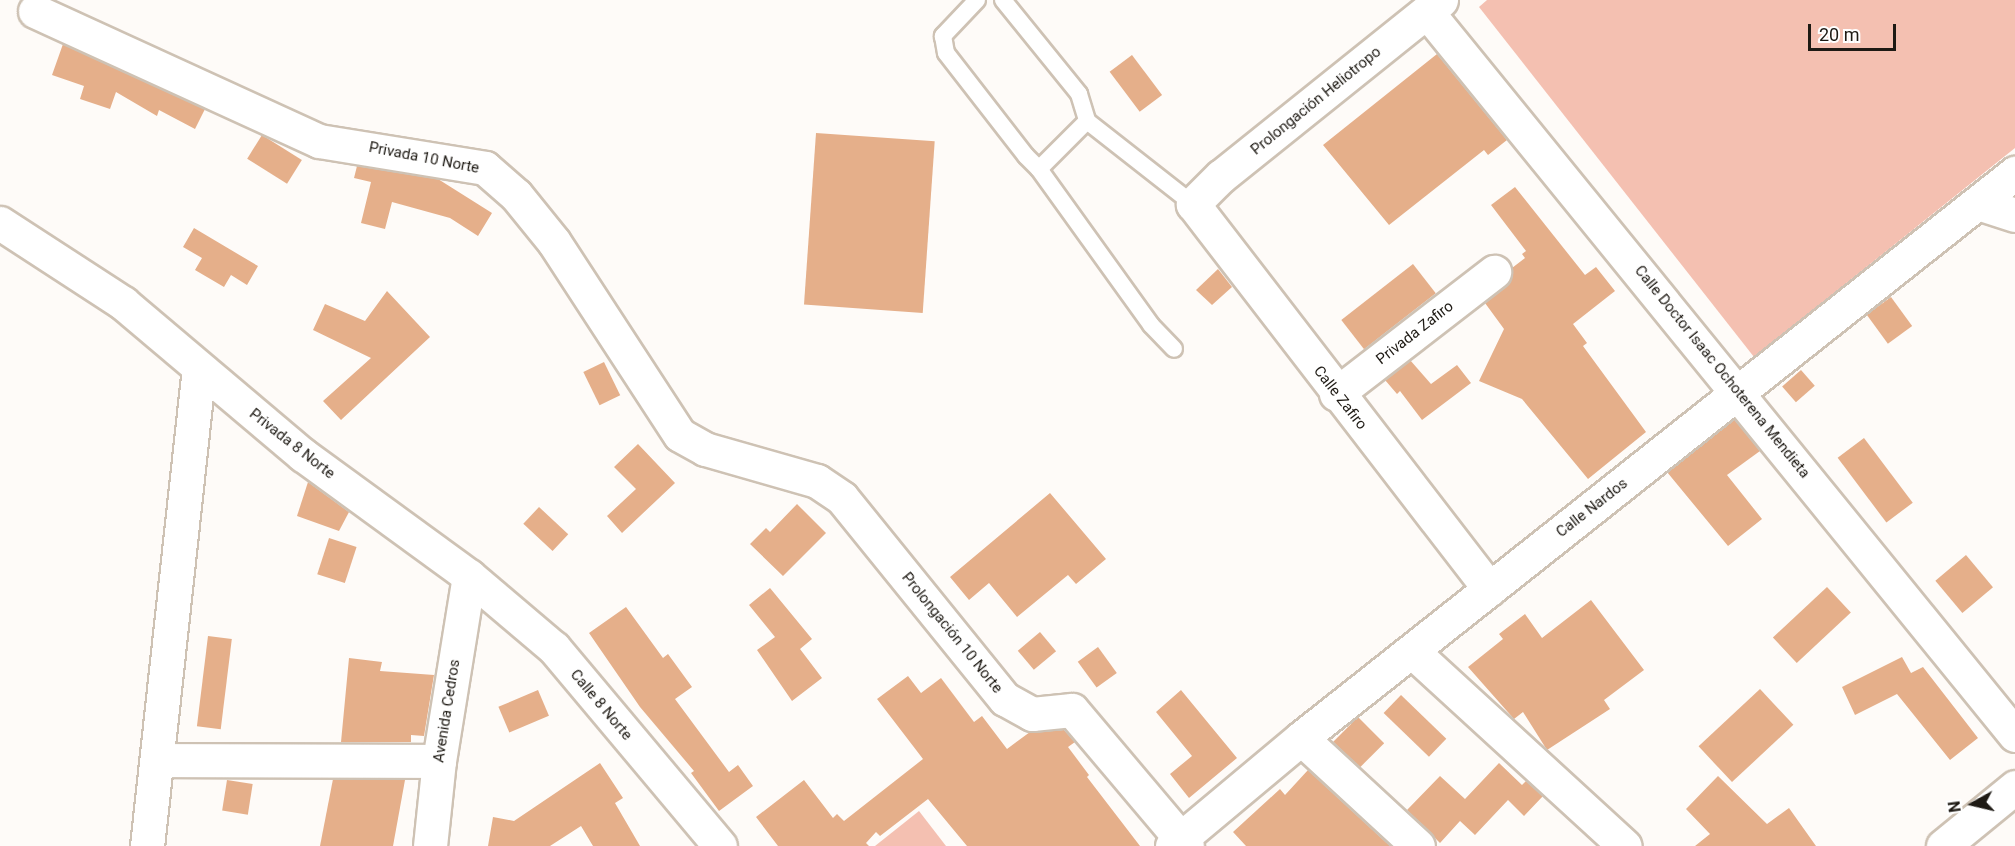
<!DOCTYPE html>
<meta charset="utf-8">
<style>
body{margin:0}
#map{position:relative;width:2015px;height:846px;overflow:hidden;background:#fefbf8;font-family:Roboto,sans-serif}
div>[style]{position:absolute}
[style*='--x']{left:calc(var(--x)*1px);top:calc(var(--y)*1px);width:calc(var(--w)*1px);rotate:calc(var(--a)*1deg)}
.green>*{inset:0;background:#f4c0b1}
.building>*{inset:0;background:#e5af8a;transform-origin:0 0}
.roads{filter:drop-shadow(2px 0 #cec2b4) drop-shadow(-2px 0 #cec2b4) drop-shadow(0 2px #cec2b4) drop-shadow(0 -2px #cec2b4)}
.lane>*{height:16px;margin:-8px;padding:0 8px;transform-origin:8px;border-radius:8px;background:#fff}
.street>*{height:33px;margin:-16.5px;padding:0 16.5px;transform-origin:16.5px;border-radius:16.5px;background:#fff}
span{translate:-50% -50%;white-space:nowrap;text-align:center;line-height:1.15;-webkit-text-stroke:5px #fff;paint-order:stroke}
.street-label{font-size:15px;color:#1e1a14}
.north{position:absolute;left:1943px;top:774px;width:60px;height:60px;-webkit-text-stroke:4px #fff;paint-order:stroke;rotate:262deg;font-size:16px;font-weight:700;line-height:24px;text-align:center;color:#1e1a14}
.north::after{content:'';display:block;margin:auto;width:21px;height:27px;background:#1e1a14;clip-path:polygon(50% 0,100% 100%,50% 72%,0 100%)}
.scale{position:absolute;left:1808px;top:24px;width:88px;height:27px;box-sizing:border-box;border:3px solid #1e1a14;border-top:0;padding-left:8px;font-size:18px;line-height:21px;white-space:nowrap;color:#1e1a14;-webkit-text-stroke:4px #fff;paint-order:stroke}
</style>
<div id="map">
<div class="green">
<i style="clip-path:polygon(1487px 0,2015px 0,2015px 148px,1754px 357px,1479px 7px)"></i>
<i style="clip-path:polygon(919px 811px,946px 846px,875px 846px)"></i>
</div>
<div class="building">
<i style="clip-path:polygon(63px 44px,205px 109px,195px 129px,159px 110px,157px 116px,116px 92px,110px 109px,80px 99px,84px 86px,52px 75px)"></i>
<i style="clip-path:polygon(1437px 54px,1507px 140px,1488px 155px,1484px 150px,1389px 225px,1323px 145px)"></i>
<i style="left:1132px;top:55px;width:50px;height:28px;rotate:53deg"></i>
<i style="left:816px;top:133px;width:119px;height:172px;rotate:4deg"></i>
<i style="left:262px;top:135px;width:47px;height:28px;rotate:32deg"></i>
<i style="clip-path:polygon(357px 166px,438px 179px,492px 213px,478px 236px,450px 218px,392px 202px,385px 229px,361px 223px,371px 182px,354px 178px)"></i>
<i style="clip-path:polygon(1515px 187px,1585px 275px,1596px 267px,1615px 291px,1573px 324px,1587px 343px,1583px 346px,1646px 432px,1588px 479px,1522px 399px,1479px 381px,1504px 329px,1485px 303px,1506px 286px,1512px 268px,1525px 258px,1522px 254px,1526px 251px,1491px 205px)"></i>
<i style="clip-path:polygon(194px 228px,258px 266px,247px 285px,231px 275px,224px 287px,195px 270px,202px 258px,183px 247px)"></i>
<i style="left:1413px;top:264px;width:37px;height:91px;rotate:52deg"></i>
<i style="clip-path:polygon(1218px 269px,1232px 287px,1212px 305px,1196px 290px)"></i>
<i style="clip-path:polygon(387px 291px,430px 337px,341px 420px,323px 401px,371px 358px,313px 330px,325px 304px,365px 321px)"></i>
<i style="left:1891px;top:297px;width:36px;height:30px;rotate:54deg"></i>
<i style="clip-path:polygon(1410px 360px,1431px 384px,1457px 365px,1471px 383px,1422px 420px,1400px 391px,1397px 394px,1385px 380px)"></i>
<i style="left:604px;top:362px;width:37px;height:23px;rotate:64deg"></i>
<i style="left:1801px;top:370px;width:21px;height:25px;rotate:49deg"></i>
<i style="clip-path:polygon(1734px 419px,1760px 451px,1727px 475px,1762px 519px,1728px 546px,1667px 472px)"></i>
<i style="left:1864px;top:438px;width:81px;height:33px;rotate:53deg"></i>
<i style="clip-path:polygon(638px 444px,675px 483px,622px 533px,607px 516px,636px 489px,614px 467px)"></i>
<i style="clip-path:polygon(308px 482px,349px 512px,339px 531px,297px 516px)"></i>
<i style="clip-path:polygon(1050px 493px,1106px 559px,1076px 584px,1068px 575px,1017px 617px,989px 583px,969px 600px,950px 577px)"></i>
<i style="clip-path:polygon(797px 504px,826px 533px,783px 576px,750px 544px,766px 528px,770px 532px)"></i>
<i style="left:539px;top:507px;width:40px;height:23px;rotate:43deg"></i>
<i style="left:329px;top:538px;width:29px;height:38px;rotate:18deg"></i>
<i style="left:1966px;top:555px;width:42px;height:40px;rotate:50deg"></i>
<i style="left:1827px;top:587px;width:35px;height:74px;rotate:47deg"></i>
<i style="clip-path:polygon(770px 588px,812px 639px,800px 649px,822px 678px,792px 701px,757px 650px,775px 637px,749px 605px)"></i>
<i style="clip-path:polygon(1591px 600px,1644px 670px,1604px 700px,1610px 709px,1547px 750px,1523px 712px,1514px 719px,1468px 667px,1503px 639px,1499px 634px,1525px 614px,1542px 638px)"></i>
<i style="clip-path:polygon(626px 607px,663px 658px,668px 654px,692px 687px,675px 699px,729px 772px,738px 765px,753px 786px,719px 811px,691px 773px,694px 771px,640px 707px,589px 633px)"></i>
<i style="left:1040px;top:632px;width:25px;height:29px;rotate:50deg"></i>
<i style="left:208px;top:636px;width:24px;height:91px;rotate:7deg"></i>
<i style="left:1098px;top:647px;width:32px;height:25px;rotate:54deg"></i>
<i style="clip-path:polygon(1902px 657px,1911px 673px,1923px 667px,1978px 738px,1950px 760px,1897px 694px,1855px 715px,1842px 687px)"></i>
<i style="clip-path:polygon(349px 658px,382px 662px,380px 671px,434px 675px,424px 736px,411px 735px,411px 742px,341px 742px)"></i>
<i style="clip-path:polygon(908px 676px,921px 693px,941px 678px,974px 722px,982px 716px,1007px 749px,1030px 732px,1064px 730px,1075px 742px,1068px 747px,1089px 775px,1087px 777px,1140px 846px,967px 846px,928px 799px,880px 836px,876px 832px,866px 843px,869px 846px,778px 846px,756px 817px,804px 780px,833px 818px,837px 814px,844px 821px,923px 759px,877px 699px)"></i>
<i style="left:1760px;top:689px;width:49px;height:84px;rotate:47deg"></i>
<i style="left:538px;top:690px;width:28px;height:43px;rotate:67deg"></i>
<i style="clip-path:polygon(1181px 690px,1237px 758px,1189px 798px,1170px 774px,1192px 756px,1156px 712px)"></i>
<i style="left:1401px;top:695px;width:63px;height:25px;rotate:44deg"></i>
<i style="left:1358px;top:717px;width:37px;height:35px;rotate:45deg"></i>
<i style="clip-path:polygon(600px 763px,623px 798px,615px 803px,640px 846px,593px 846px,581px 826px,550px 846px,488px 846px,493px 817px,514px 821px)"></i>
<i style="clip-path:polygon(1499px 763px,1522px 785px,1526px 781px,1543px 796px,1524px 816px,1508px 800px,1475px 835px,1460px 821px,1440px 843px,1407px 810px,1440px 776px,1465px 799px)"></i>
<i style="clip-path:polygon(1308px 770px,1390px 846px,1246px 846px,1233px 832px,1280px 789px,1285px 795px)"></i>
<i style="clip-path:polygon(1718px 776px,1767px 824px,1789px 808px,1816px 846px,1695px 846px,1710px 834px,1686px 809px)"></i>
<i style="clip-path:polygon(333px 779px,405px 780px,393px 846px,320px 846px)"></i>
<i style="left:227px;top:780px;width:26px;height:31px;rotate:9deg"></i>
</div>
<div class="roads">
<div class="lane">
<i style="--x:977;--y:0;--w:50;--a:133.4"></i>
<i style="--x:943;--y:36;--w:17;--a:80"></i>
<i style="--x:946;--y:53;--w:130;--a:52.2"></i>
<i style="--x:1026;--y:156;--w:18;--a:45"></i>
<i style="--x:1039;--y:169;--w:68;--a:-45"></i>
<i style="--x:1003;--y:0;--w:121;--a:51"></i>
<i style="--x:1079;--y:94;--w:28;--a:73"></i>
<i style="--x:1087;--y:121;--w:135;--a:38.1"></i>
<i style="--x:1039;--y:169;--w:192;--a:54.3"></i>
<i style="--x:1151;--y:325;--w:33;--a:46"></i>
</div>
<div class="street">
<i style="--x:1441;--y:0;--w:282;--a:141.3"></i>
<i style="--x:1221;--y:176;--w:40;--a:135"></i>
<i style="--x:1193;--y:204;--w:486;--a:52.4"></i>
<i style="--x:35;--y:11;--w:312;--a:24.6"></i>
<i style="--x:319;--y:141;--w:168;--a:9.2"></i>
<i style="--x:485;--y:168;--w:41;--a:41.1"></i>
<i style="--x:516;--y:195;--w:60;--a:51"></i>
<i style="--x:554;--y:242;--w:230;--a:56.9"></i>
<i style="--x:680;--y:435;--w:29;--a:29"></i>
<i style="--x:705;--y:449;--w:116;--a:15.9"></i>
<i style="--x:817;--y:481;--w:30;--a:34"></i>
<i style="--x:842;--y:498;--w:259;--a:51"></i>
<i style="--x:1005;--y:699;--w:31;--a:29"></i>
<i style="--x:1032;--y:714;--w:40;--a:-5.7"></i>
<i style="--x:1072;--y:710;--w:178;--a:49.8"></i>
<i style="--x:1427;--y:12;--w:932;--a:50.88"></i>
<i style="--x:1978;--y:203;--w:39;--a:18"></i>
<i style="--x:0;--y:223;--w:147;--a:33"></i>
<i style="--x:123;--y:303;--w:236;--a:40.2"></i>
<i style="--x:303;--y:455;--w:205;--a:36.1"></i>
<i style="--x:469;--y:576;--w:111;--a:40.3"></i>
<i style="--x:554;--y:648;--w:258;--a:50"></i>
<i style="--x:1336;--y:394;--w:200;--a:-37.7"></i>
<i style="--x:1413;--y:652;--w:287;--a:42.5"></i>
<i style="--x:1301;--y:738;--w:159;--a:42.7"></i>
<i style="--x:158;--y:760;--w:281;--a:0.2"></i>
<i style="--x:147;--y:846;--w:480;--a:-83.8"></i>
<i style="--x:430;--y:846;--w:85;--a:-84"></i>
<i style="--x:439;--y:761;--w:187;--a:-80.8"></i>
<i style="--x:1172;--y:846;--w:168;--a:-39.9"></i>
<i style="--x:1301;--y:738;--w:911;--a:-38.36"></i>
<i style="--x:1943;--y:846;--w:93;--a:-39.3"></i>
</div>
</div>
<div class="street-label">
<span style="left:1316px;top:101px;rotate:-39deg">Prolongación Heliotropo</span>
<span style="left:424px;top:158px;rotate:11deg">Privada 10 Norte</span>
<span style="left:1415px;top:333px;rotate:-38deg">Privada Zafiro</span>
<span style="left:1722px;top:372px;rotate:51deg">Calle Doctor Isaac Ochoterena Mendieta</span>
<span style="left:1340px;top:398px;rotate:52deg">Calle Zafiro</span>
<span style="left:292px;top:444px;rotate:38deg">Privada 8 Norte</span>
<span style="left:1592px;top:508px;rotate:-38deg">Calle Nardos</span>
<span style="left:952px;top:633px;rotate:51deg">Prolongación 10 Norte</span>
<span style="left:601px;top:705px;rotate:50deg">Calle 8 Norte</span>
<span style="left:447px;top:711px;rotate:-81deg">Avenida Cedros</span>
</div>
<div class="north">N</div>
<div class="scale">20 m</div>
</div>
